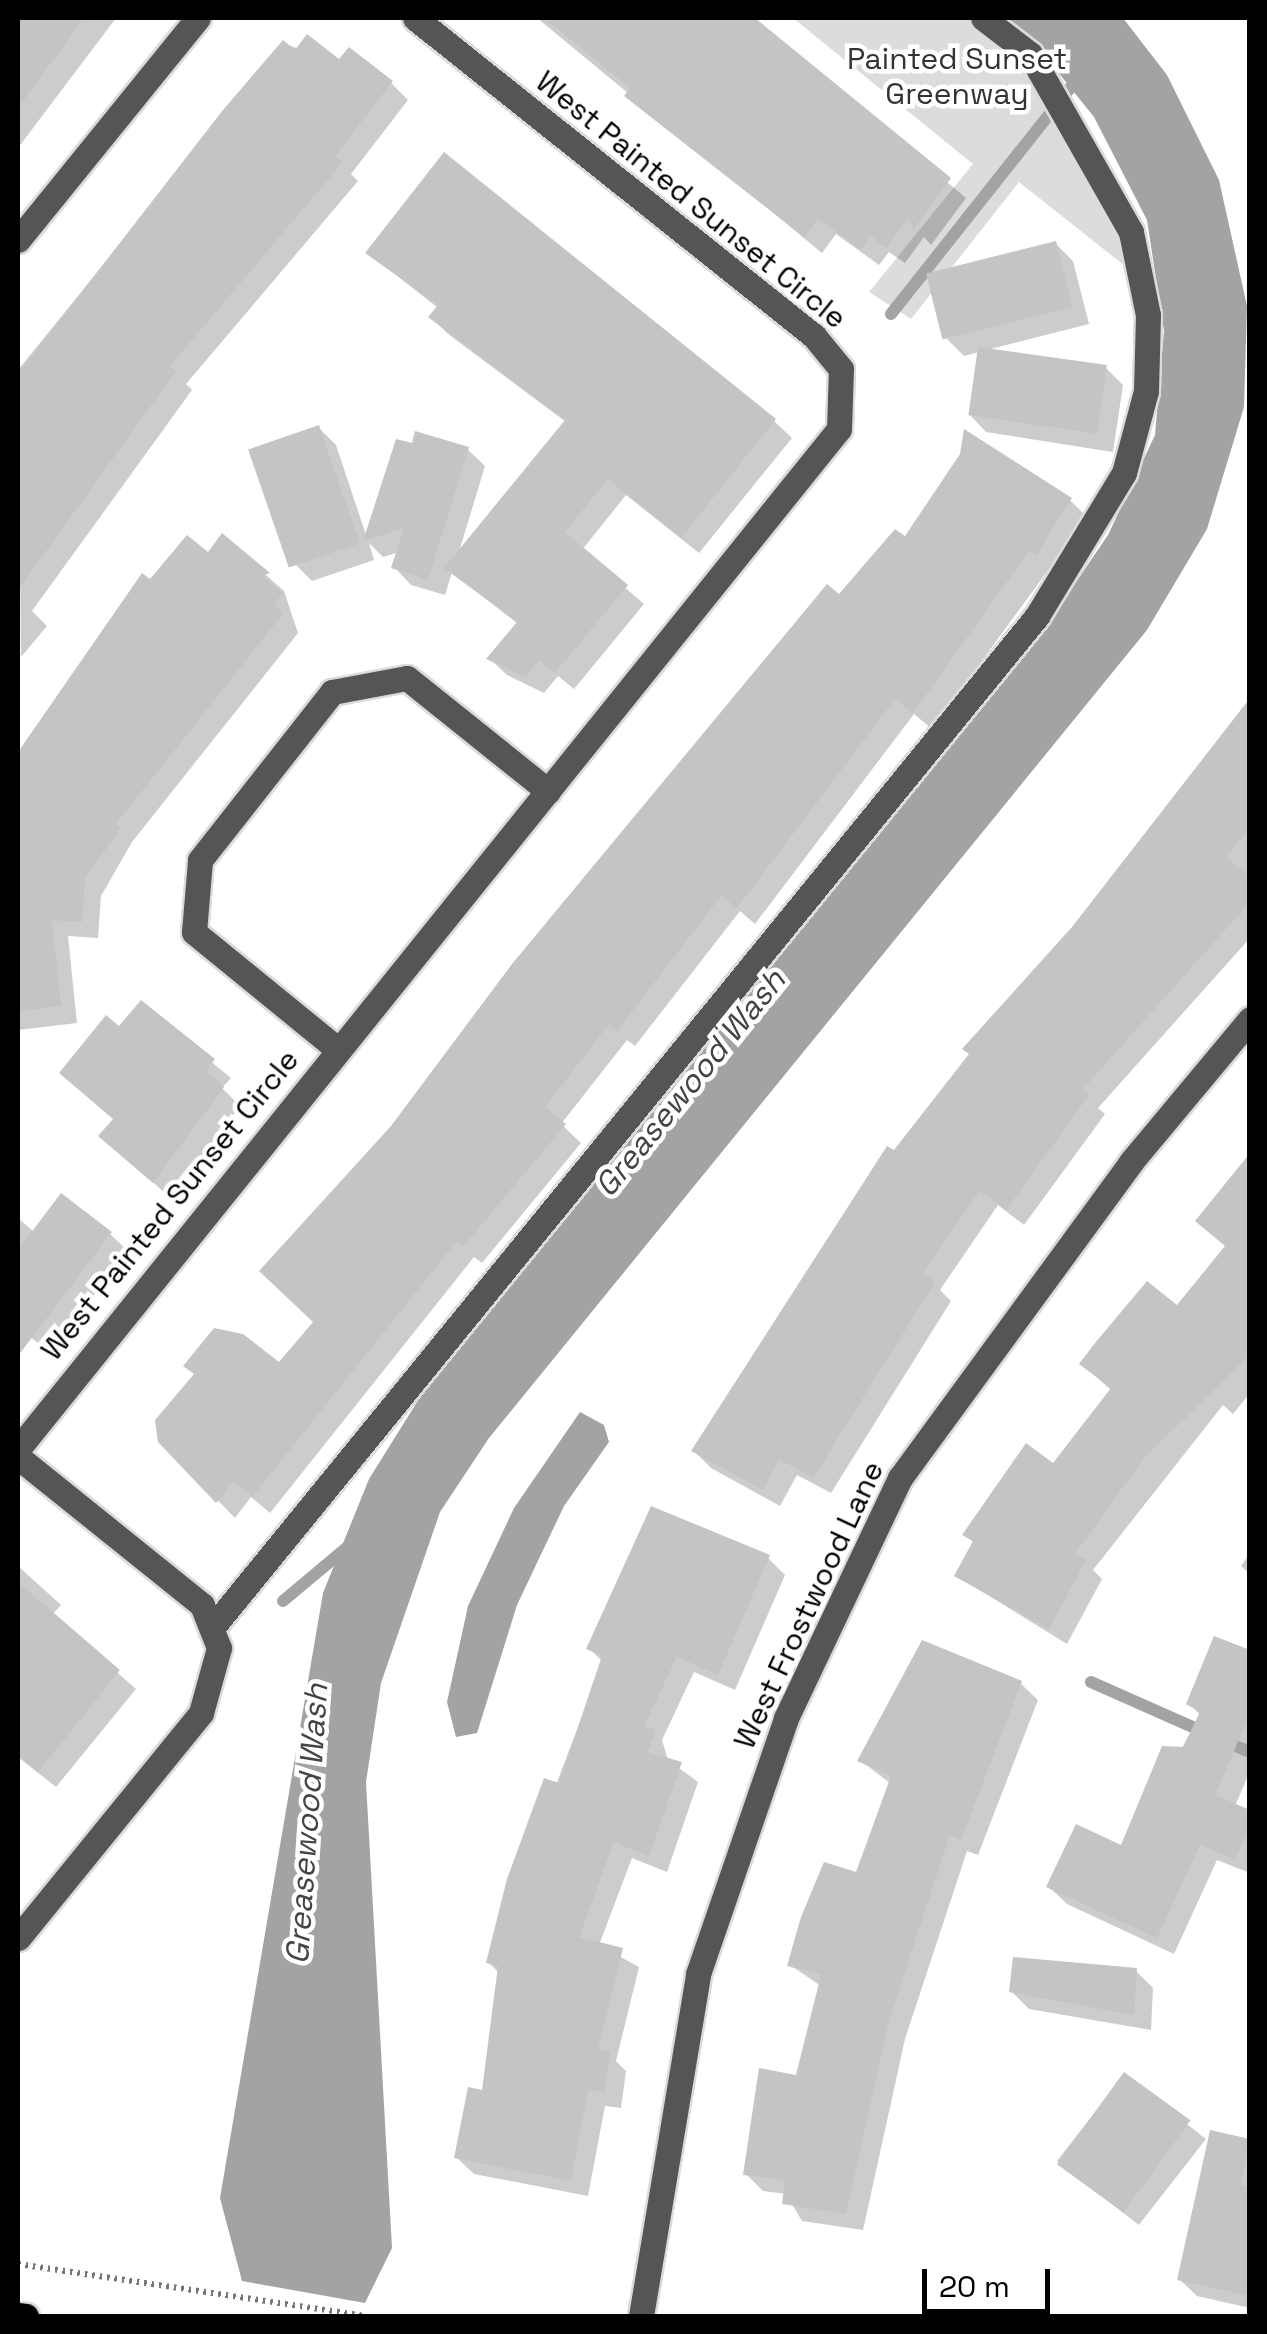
<!DOCTYPE html>
<style>
body{margin:0}
#map{position:relative;width:1267px;height:2334px;overflow:hidden;background:#fff;font-family:"Space Grotesk",sans-serif}
div>[style]{position:absolute}
[style*='--x']{left:calc(var(--x)*1px);top:calc(var(--y)*1px);width:calc(var(--w)*1px);rotate:calc(var(--a)*1deg)}
.green>*{inset:0;background:#dcdcdc}
.water>*{inset:0;background:#a3a3a3}
.shadow>*{inset:0;background:#0003;transform-origin:0 0}
.stream>*{height:12px;margin:-6px;padding:0 6px;transform-origin:6px;border-radius:6px;background:#a3a3a3}
.building>*{inset:0;background:#c4c4c4;transform-origin:0 0}
.path>*{height:6px;margin-top:-3px;transform-origin:0;background:repeating-linear-gradient(90deg,#777 0 2.5px,transparent 0 7.5px)}
.roads{filter:drop-shadow(2px 0 #dbdbdb) drop-shadow(-2px 0 #dbdbdb) drop-shadow(0 2px #dbdbdb) drop-shadow(0 -2px #dbdbdb)}
.minor>*{height:25px;margin:-12.5px;padding:0 12.5px;transform-origin:12.5px;border-radius:12.5px;background:#555}
.major>*{height:25px;margin:-12.5px;padding:0 12.5px;transform-origin:12.5px;border-radius:12.5px;background:#000}
span{translate:-50% -50%;white-space:nowrap;text-align:center;line-height:1.15;-webkit-text-stroke:9px #fff;paint-order:stroke}
.park-label{font-size:30px;color:#333}
.street-label{font-size:30px;color:#000}
.water-label{font-size:32px;color:#444;font-style:italic}
.frame{position:absolute;inset:0;border:20px solid #000;pointer-events:none}
.scale{position:absolute;left:922px;top:2269px;width:128px;height:45px;box-sizing:border-box;border:5px solid #000;border-top:0;padding-left:12px;font-size:30px;line-height:35px;white-space:nowrap;color:#000;-webkit-text-stroke:8px #fff;paint-order:stroke}
</style>
<div id="map">
<div class="green">
<i style="clip-path:polygon(793px 18px,978px 18px,1033px 62px,1091px 135px,1135px 274px,1019px 182px,911px 319px,869px 292px,973px 164px)"></i>
</div>
<div class="water">
<i style="clip-path:polygon(996px 18px,1123px 18px,1167px 75px,1219px 180px,1247px 306px,1244px 407px,1207px 529px,1147px 630px,489px 1438px,440px 1512px,381px 1683px,366px 1782px,392px 2248px,365px 2303px,242px 2281px,220px 2198px,323px 1593px,369px 1479px,422px 1394px,1046px 626px,1108px 535px,1155px 435px,1164px 331px,1147px 220px,1094px 117px,1049px 61px)"></i>
<i style="clip-path:polygon(580px 1412px,604px 1425px,609px 1442px,564px 1506px,517px 1605px,477px 1733px,456px 1737px,447px 1702px,468px 1606px,514px 1508px)"></i>
</div>
<div class="shadow">
<i style="clip-path:polygon(18px 18px,116px 18px,18px 148px)"></i>
<i style="clip-path:polygon(537px 18px,737px 18px,757px 33px,762px 26px,966px 198px,931px 245px,924px 237px,905px 263px,889px 252px,879px 265px,836px 234px,822px 253px)"></i>
<i style="clip-path:polygon(283px 43px,391px 83px,408px 100px,351px 174px,358px 181px,186px 384px,192px 390px,32px 611px,47px 626px,21px 657px,18px 370px)"></i>
<i style="clip-path:polygon(1056px 244px,1073px 261px,1089px 324px,987px 350px,1106px 368px,1123px 385px,1113px 452px,986px 432px,969px 414px,979px 352px,964px 356px,947px 339px)"></i>
<i style="clip-path:polygon(368px 253px,774px 421px,792px 438px,699px 553px,626px 495px,582px 550px,644px 604px,574px 689px,558px 676px,544px 693px,507px 675px,490px 659px,518px 624px,452px 572px,445px 595px,411px 585px,394px 567px,399px 552px,383px 557px,369px 543px,374px 560px,312px 581px,295px 564px,319px 428px,336px 445px,367px 538px,467px 449px,485px 466px,458px 555px,566px 422px,448px 334px,431px 317px,438px 308px)"></i>
<i style="clip-path:polygon(1070px 500px,1087px 517px,932px 729px,914px 714px,755px 924px,740px 911px,635px 1046px,627px 1040px,561px 1124px,581px 1143px,482px 1263px,474px 1257px,270px 1513px,251px 1497px,235px 1518px,160px 1441px,280px 1366px,316px 1322px,393px 1128px,839px 597px,905px 540px)"></i>
<i style="clip-path:polygon(223px 537px,284px 591px,298px 633px,132px 842px,101px 896px,98px 938px,68px 936px,77px 1023px,18px 1030px,18px 854px,79px 859px,18px 813px,18px 757px,142px 576px,150px 583px,208px 555px)"></i>
<i style="clip-path:polygon(1250px 702px,1250px 938px,1098px 1108px,1105px 1114px,1024px 1225px,998px 1205px,940px 1290px,951px 1301px,831px 1493px,797px 1475px,780px 1506px,711px 1468px,694px 1451px,895px 1154px)"></i>
<i style="clip-path:polygon(141px 1004px,231px 1078px,222px 1088px,240px 1106px,171px 1198px,119px 1153px,119px 1030px)"></i>
<i style="clip-path:polygon(1250px 1155px,1250px 1393px,1233px 1414px,1223px 1405px,1093px 1570px,1102px 1579px,1067px 1644px,957px 1576px,975px 1544px,965px 1534px,1053px 1467px,1112px 1391px,1082px 1364px,1178px 1308px,1227px 1247px)"></i>
<i style="clip-path:polygon(18px 1218px,34px 1232px,110px 1234px,128px 1251px,50px 1352px,18px 1328px)"></i>
<i style="clip-path:polygon(1250px 1553px,1250px 1574px,1241px 1566px)"></i>
<i style="clip-path:polygon(768px 1558px,785px 1575px,735px 1690px,694px 1672px,662px 1740px,668px 1760px,698px 1782px,667px 1872px,632px 1858px,599px 1945px,639px 1967px,616px 2061px,626px 2071px,621px 2108px,605px 2106px,588px 2196px,474px 2174px,456px 2157px,484px 2093px,500px 1974px,488px 1962px,603px 1662px,589px 1648px)"></i>
<i style="clip-path:polygon(18px 1566px,61px 1605px,52px 1615px,136px 1689px,56px 1787px,18px 1757px)"></i>
<i style="clip-path:polygon(1250px 1653px,1250px 1771px,1235px 1806px,1250px 1812px,1250px 1873px,1217px 1860px,1174px 1954px,1067px 1904px,1049px 1887px,1122px 1848px,1201px 1716px,1189px 1703px)"></i>
<i style="clip-path:polygon(1020px 1683px,1038px 1700px,978px 1855px,967px 1851px,905px 2039px,863px 2230px,802px 2221px,786px 2194px,763px 2191px,746px 2174px,798px 2078px,821px 1986px,790px 1965px,857px 1876px,891px 1784px,860px 1760px)"></i>
<i style="clip-path:polygon(1136px 1971px,1153px 1988px,1151px 2030px,1029px 2009px,1011px 1991px)"></i>
<i style="left:1124px;top:2075px;width:104px;height:109px;rotate:38deg"></i>
<i style="clip-path:polygon(1212px 2133px,1250px 2142px,1250px 2308px,1197px 2296px,1179px 2279px)"></i>
</div>
<div class="stream">
<i style="--x:891;--y:314;--w:303;--a:-51.6"></i>
<i style="--x:283;--y:1601;--w:87;--a:-39.9"></i>
<i style="--x:1091;--y:1682;--w:126;--a:23.9"></i>
<i style="--x:1224;--y:1741;--w:28;--a:23"></i>
</div>
<div class="building">
<i style="clip-path:polygon(18px 18px,84px 18px,18px 108px)"></i>
<i style="clip-path:polygon(544px 18px,755px 18px,951px 178px,913px 230px,909px 217px,886px 248px,871px 236px,861px 250px,818px 219px,804px 237px,624px 96px,630px 88px)"></i>
<i style="clip-path:polygon(307px 34px,339px 59px,349px 47px,393px 81px,335px 156px,343px 162px,170px 366px,176px 371px,18px 590px,18px 374px,223px 110px,283px 40px,295px 50px)"></i>
<i style="clip-path:polygon(444px 152px,776px 419px,681px 538px,608px 479px,565px 532px,628px 585px,555px 673px,539px 660px,526px 677px,486px 659px,517px 622px,444px 568px,565px 420px,428px 317px,438px 305px,365px 253px)"></i>
<i style="left:1056px;top:241px;width:68px;height:134px;rotate:76deg"></i>
<i style="left:978px;top:347px;width:130px;height:69px;rotate:8deg"></i>
<i style="left:319px;top:425px;width:125px;height:75px;rotate:71deg"></i>
<i style="clip-path:polygon(964px 429px,1072px 498px,1036px 555px,1029px 551px,913px 713px,895px 699px,737px 908px,721px 896px,617px 1031px,609px 1024px,545px 1107px,566px 1124px,463px 1247px,456px 1242px,252px 1497px,233px 1482px,216px 1503px,158px 1442px,155px 1420px,194px 1374px,183px 1366px,214px 1328px,243px 1334px,279px 1362px,313px 1322px,259px 1271px,391px 1126px,512px 964px,827px 584px,839px 594px,895px 529px,905px 536px,960px 454px)"></i>
<i style="clip-path:polygon(415px 431px,469px 447px,428px 580px,391px 568px,404px 528px,363px 541px,396px 439px,412px 443px)"></i>
<i style="clip-path:polygon(222px 533px,270px 573px,262px 576px,283px 593px,275px 603px,282px 615px,116px 824px,121px 828px,85px 878px,82px 922px,52px 920px,61px 1006px,18px 1011px,18px 752px,142px 573px,150px 579px,187px 535px,208px 552px)"></i>
<i style="clip-path:polygon(1250px 698px,1250px 828px,1226px 857px,1250px 876px,1250px 902px,1082px 1090px,1089px 1095px,1006px 1210px,980px 1190px,923px 1273px,935px 1282px,813px 1478px,779px 1459px,763px 1490px,691px 1451px,887px 1146px,894px 1150px,969px 1054px,962px 1049px,1072px 927px)"></i>
<i style="clip-path:polygon(141px 1000px,215px 1059px,206px 1071px,224px 1087px,153px 1183px,98px 1136px,113px 1119px,59px 1073px,106px 1015px,119px 1026px)"></i>
<i style="clip-path:polygon(1250px 1153px,1250px 1355px,1144px 1458px,1075px 1554px,1086px 1560px,1049px 1629px,954px 1576px,973px 1541px,962px 1535px,1026px 1443px,1053px 1463px,1111px 1388px,1079px 1364px,1095px 1343px,1147px 1281px,1177px 1305px,1225px 1246px,1195px 1221px)"></i>
<i style="clip-path:polygon(61px 1193px,112px 1232px,18px 1356px,18px 1250px)"></i>
<i style="clip-path:polygon(651px 1506px,770px 1555px,718px 1675px,677px 1657px,644px 1726px,656px 1730px,648px 1752px,682px 1762px,649px 1856px,614px 1842px,579px 1937px,623px 1948px,598px 2050px,610px 2051px,605px 2092px,588px 2090px,571px 2181px,454px 2158px,468px 2087px,482px 2090px,498px 1966px,486px 1963px,507px 1879px,544px 1778px,559px 1783px,602px 1656px,586px 1649px)"></i>
<i style="clip-path:polygon(18px 1582px,120px 1670px,38px 1772px,18px 1756px)"></i>
<i style="clip-path:polygon(1214px 1636px,1250px 1650px,1250px 1714px,1215px 1795px,1250px 1810px,1250px 1826px,1235px 1859px,1200px 1845px,1157px 1938px,1046px 1887px,1076px 1824px,1121px 1845px,1162px 1746px,1183px 1747px,1200px 1712px,1186px 1704px)"></i>
<i style="clip-path:polygon(922px 1640px,1022px 1681px,961px 1840px,950px 1835px,889px 2020px,846px 2214px,782px 2204px,785px 2180px,743px 2175px,759px 2068px,796px 2075px,821px 1975px,787px 1966px,801px 1917px,824px 1862px,856px 1872px,891px 1776px,857px 1761px)"></i>
<i style="clip-path:polygon(1013px 1957px,1137px 1968px,1134px 2015px,1009px 1992px)"></i>
<i style="left:1124px;top:2072px;width:82px;height:114px;rotate:36deg"></i>
<i style="clip-path:polygon(1210px 2130px,1250px 2139px,1241px 2185px,1250px 2187px,1250px 2296px,1177px 2280px)"></i>
</div>
<div class="path">
<i style="--x:18;--y:2264;--w:351;--a:8.5"></i>
</div>
<div class="roads">
<div class="minor">
<i style="--x:18;--y:240;--w:286;--a:-51"></i>
<i style="--x:336;--y:1048;--w:183;--a:-140.8"></i>
<i style="--x:194;--y:932;--w:72;--a:-85.2"></i>
<i style="--x:200;--y:860;--w:214;--a:-51.8"></i>
<i style="--x:332;--y:692;--w:76;--a:-10.6"></i>
<i style="--x:407;--y:678;--w:181;--a:38.7"></i>
<i style="--x:18;--y:1449;--w:1309;--a:-51.17"></i>
<i style="--x:839;--y:429;--w:60;--a:-88.1"></i>
<i style="--x:841;--y:369;--w:43;--a:-129.3"></i>
<i style="--x:814;--y:336;--w:510;--a:-141.45"></i>
<i style="--x:18;--y:1457;--w:236;--a:38.8"></i>
<i style="--x:202;--y:1605;--w:46;--a:68.4"></i>
<i style="--x:219;--y:1648;--w:67;--a:105.5"></i>
<i style="--x:201;--y:1713;--w:290;--a:129.1"></i>
<i style="--x:212;--y:1628;--w:1306;--a:-50.81"></i>
<i style="--x:1037;--y:616;--w:167;--a:-58.7"></i>
<i style="--x:1124;--y:473;--w:85;--a:-75"></i>
<i style="--x:1146;--y:391;--w:76;--a:-88.5"></i>
<i style="--x:1148;--y:315;--w:85;--a:-101.6"></i>
<i style="--x:1131;--y:232;--w:205;--a:-119.6"></i>
<i style="--x:1030;--y:54;--w:59;--a:-142.5"></i>
<i style="--x:641;--y:2316;--w:347;--a:-80.5"></i>
<i style="--x:698;--y:1974;--w:271;--a:-71"></i>
<i style="--x:786;--y:1718;--w:266;--a:-64.6"></i>
<i style="--x:900;--y:1478;--w:391;--a:-53.8"></i>
<i style="--x:1131;--y:1162;--w:186;--a:-50.2"></i>
</div>
<div class="major">
<i style="--x:18;--y:2315;--w:8;--a:7"></i>
</div>
</div>
<div class="park-label">
<span style="left:957px;top:76px">Painted Sunset<br>Greenway</span>
</div>
<div class="street-label">
<span style="left:691px;top:200px;rotate:39deg">West Painted Sunset Circle</span>
<span style="left:170px;top:1205px;rotate:-51deg">West Painted Sunset Circle</span>
<span style="left:809px;top:1605px;rotate:-65deg">West Frostwood Lane</span>
</div>
<div class="water-label">
<span style="left:690px;top:1083px;rotate:-51deg">Greasewood Wash</span>
<span style="left:307px;top:1824px;rotate:-86deg">Greasewood Wash</span>
</div>
<div class="frame"></div>
<div class="scale">20 m</div>
</div>
